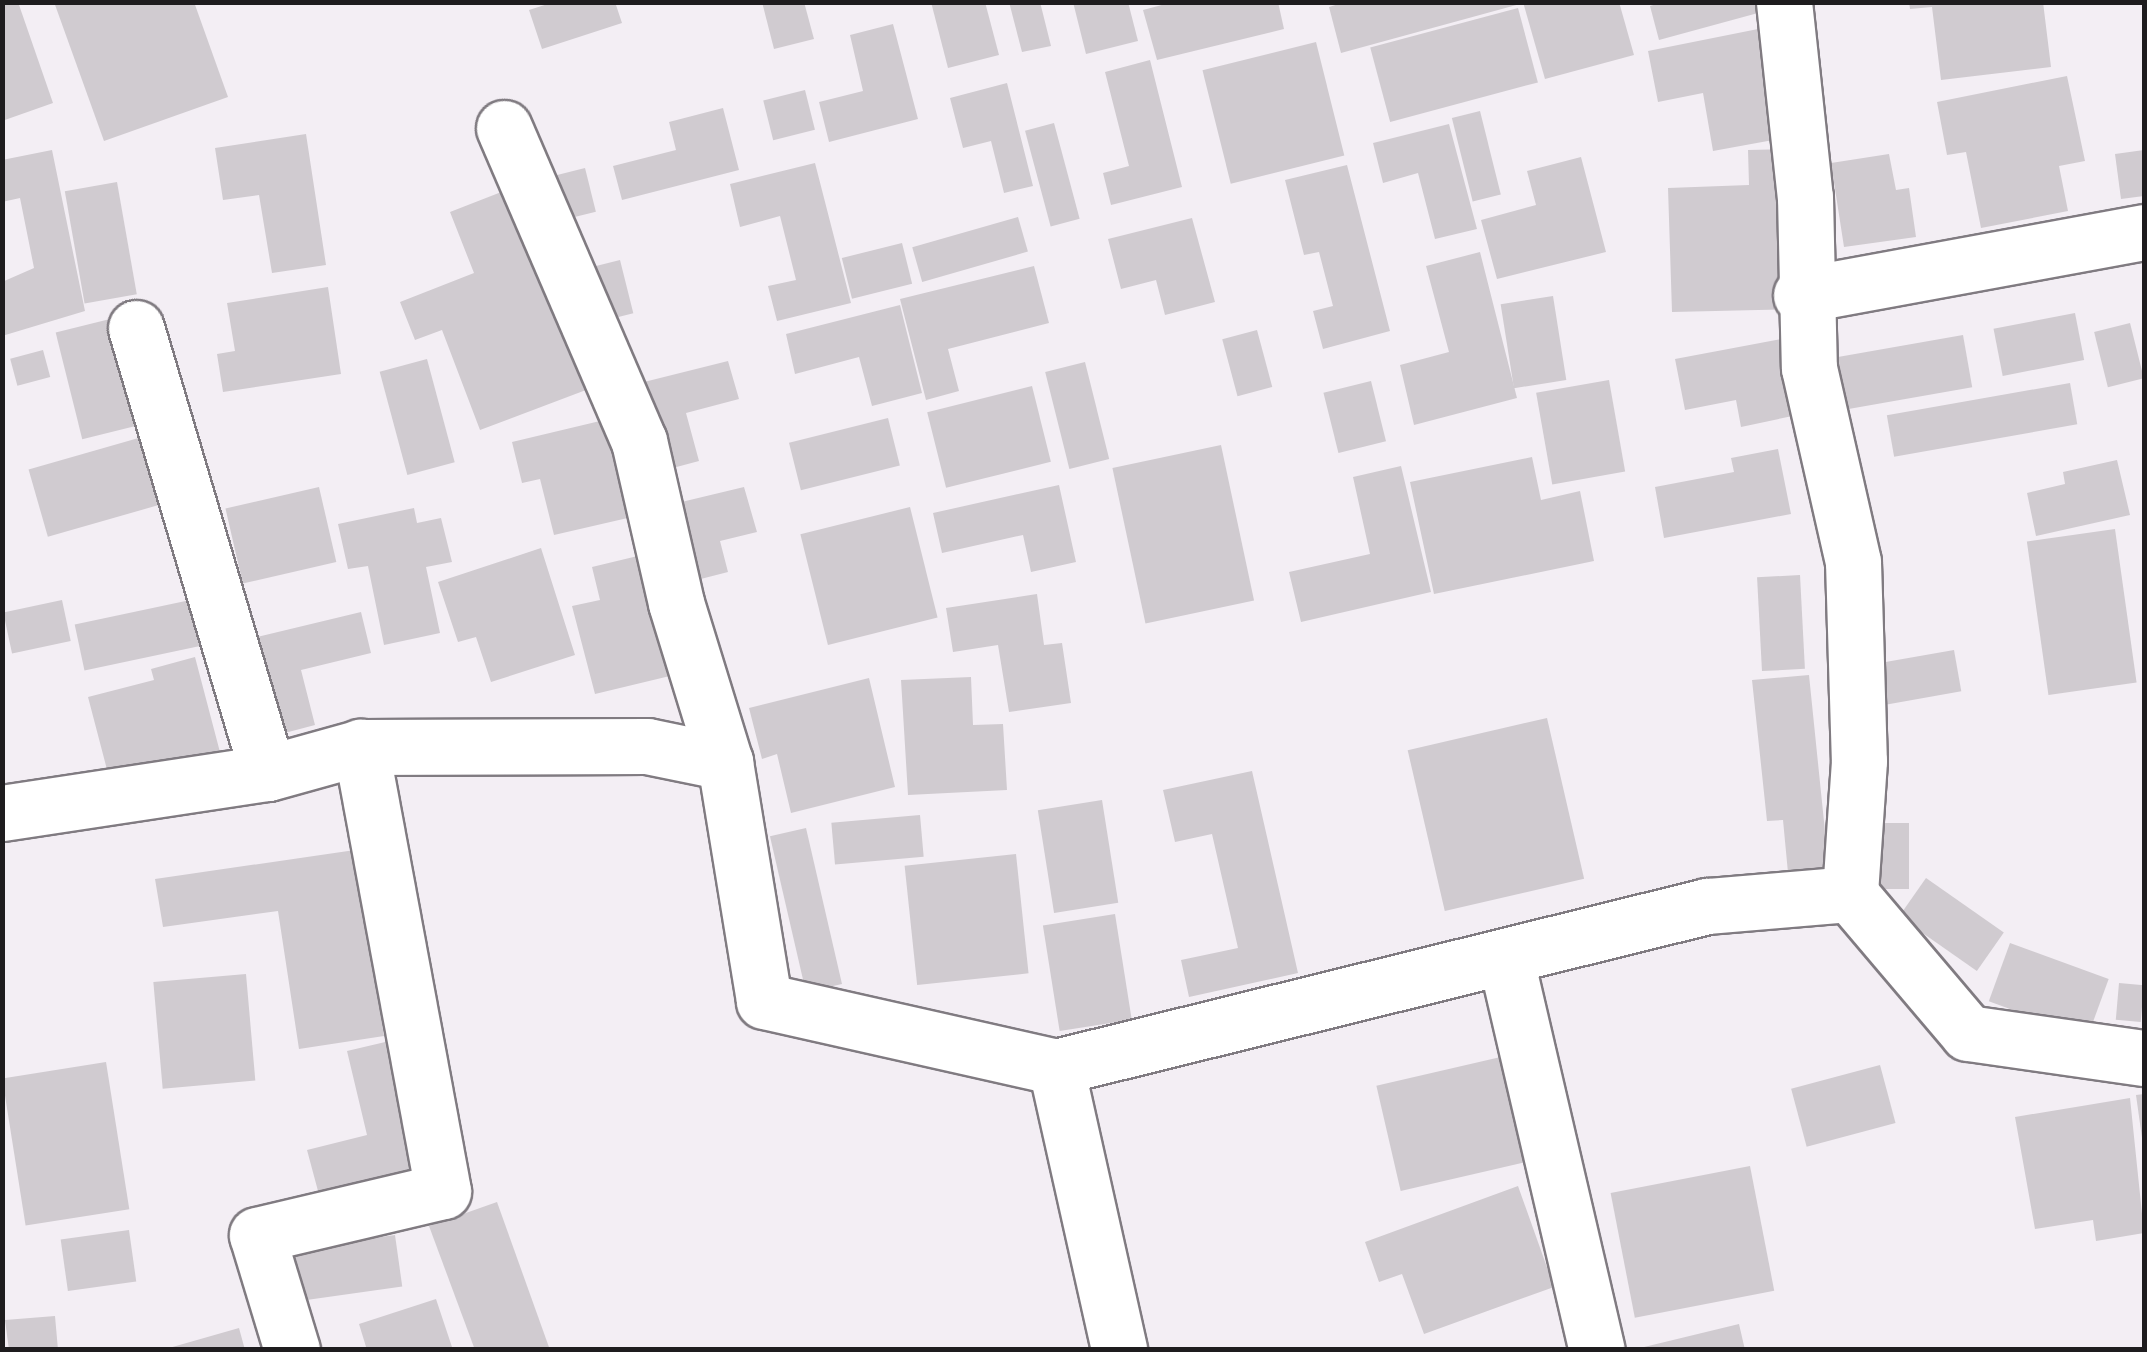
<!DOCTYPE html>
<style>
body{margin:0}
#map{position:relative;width:2147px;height:1352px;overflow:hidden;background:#f3eef4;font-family:"Roboto Condensed",sans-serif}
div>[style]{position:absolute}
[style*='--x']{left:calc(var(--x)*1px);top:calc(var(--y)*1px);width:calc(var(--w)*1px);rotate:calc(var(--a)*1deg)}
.building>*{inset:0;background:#d0cbd0;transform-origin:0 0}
.roads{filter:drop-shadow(2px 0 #807b81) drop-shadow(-2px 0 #807b81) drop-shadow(0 2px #807b81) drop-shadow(0 -2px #807b81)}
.minor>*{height:55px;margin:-27.5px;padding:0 27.5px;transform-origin:27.5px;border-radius:27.5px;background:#fff}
span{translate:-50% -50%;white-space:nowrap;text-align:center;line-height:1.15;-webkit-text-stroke:8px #fffcff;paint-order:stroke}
.frame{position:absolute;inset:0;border:5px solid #1e1c1e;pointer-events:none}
</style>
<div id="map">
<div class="building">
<i style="clip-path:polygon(2px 2px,18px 2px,53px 103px,2px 121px)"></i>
<i style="clip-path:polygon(54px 2px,194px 2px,228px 97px,104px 141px)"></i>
<i style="clip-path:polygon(554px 2px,615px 2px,622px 23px,542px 49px,529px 10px)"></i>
<i style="clip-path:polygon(762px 2px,804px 2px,814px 39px,774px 49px)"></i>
<i style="clip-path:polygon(931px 2px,985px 2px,999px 55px,948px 68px)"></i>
<i style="clip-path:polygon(1009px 2px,1040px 2px,1051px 46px,1022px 52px)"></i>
<i style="clip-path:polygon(1073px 2px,1128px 2px,1138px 41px,1086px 54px)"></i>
<i style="clip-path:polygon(1173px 2px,1278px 2px,1284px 29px,1157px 60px,1143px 10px)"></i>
<i style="clip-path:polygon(1345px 2px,1520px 2px,1520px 4px,1341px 53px,1329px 7px)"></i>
<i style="clip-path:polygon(1523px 2px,1619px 2px,1634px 55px,1545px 79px)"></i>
<i style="clip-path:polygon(1663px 2px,1755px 2px,1758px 13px,1659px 40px,1650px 6px)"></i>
<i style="clip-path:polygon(1909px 2px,2043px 2px,2051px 67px,1941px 80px,1932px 7px,1910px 9px)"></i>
<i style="left:1518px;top:8px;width:77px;height:153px;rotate:75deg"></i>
<i style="clip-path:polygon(893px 24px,918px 119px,829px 142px,819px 102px,863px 91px,850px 35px)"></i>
<i style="clip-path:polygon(1763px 28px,1784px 138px,1713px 151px,1703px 93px,1658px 102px,1648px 51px)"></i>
<i style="left:1316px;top:42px;width:117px;height:117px;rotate:76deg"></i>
<i style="clip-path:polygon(1150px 60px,1182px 187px,1111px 205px,1103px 173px,1129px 166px,1105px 72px)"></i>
<i style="clip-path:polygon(2067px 76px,2085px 161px,2059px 166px,2068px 211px,1981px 228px,1966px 152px,1947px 155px,1937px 102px)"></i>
<i style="clip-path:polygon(1007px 83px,1033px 186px,1004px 193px,991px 141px,963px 148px,950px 98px)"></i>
<i style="left:805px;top:90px;width:41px;height:43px;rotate:76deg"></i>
<i style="clip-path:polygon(723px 108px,739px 170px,622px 200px,613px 166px,676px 150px,669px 122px)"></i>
<i style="left:1480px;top:111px;width:86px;height:29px;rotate:76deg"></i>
<i style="left:1054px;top:123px;width:99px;height:30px;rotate:75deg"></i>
<i style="clip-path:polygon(1449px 124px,1477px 229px,1435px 239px,1418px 173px,1383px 183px,1373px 143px)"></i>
<i style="clip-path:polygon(306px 134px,326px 265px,272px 273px,259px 195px,223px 200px,215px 148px)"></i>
<i style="clip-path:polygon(1792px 149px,1796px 309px,1672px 312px,1668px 188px,1749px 185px,1748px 150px)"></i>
<i style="clip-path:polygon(52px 150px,85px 311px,2px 336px,2px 282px,34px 268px,20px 198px,2px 202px,2px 160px)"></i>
<i style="clip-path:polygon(2144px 150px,2144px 196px,2121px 199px,2115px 154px)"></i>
<i style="clip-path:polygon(1889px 154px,1896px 190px,1909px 188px,1916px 237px,1844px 247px,1831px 163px)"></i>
<i style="clip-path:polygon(1581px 157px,1606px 252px,1497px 279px,1481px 220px,1536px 205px,1527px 171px)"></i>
<i style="clip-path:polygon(815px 163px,851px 303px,777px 321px,768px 286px,796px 280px,780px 216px,740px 227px,730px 184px)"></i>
<i style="clip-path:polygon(1347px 165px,1390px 331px,1323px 349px,1313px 311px,1333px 306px,1319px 252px,1304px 255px,1285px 180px)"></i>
<i style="left:585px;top:168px;width:45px;height:45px;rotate:76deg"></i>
<i style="left:117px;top:182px;width:114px;height:53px;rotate:80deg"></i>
<i style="clip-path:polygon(509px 189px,586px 390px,480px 430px,442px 330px,415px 340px,400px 302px,474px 273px,450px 212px)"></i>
<i style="left:1018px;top:217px;width:36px;height:110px;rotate:74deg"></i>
<i style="clip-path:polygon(1192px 218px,1215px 302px,1165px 315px,1156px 280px,1121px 289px,1108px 239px)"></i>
<i style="left:902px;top:243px;width:42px;height:62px;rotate:76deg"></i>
<i style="clip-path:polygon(1480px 252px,1517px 398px,1414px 425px,1400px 365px,1449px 352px,1426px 266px)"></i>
<i style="left:620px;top:260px;width:55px;height:38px;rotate:76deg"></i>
<i style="clip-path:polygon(1034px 266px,1049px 323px,948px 349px,959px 391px,926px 400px,900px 299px)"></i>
<i style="clip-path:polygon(328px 287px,341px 374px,223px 392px,217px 354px,235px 351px,227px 303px)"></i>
<i style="left:1553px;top:296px;width:85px;height:53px;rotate:81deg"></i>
<i style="clip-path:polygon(900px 305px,922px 393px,872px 406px,859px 357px,795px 374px,786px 334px)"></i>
<i style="left:2075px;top:313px;width:48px;height:83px;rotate:79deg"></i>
<i style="left:110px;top:319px;width:110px;height:56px;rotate:76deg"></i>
<i style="left:2130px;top:323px;width:57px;height:37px;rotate:76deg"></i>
<i style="left:1257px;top:330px;width:59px;height:36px;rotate:75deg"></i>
<i style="left:1963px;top:335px;width:53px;height:140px;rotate:80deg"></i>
<i style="clip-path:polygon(1786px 338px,1802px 414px,1741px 427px,1736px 400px,1685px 410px,1675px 359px)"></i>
<i style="left:43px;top:350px;width:28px;height:34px;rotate:75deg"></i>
<i style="left:427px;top:359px;width:107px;height:49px;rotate:75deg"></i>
<i style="clip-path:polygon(728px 361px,739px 399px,686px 413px,699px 461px,654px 473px,632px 385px)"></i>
<i style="left:1085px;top:362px;width:100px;height:41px;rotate:76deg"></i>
<i style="left:1609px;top:380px;width:93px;height:74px;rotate:80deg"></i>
<i style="left:1371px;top:381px;width:62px;height:49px;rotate:76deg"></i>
<i style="left:2070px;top:383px;width:42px;height:186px;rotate:80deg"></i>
<i style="left:1032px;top:386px;width:78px;height:108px;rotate:76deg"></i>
<i style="clip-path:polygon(621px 416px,645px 514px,554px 535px,540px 479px,522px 483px,512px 442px)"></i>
<i style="left:888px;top:418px;width:49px;height:102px;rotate:76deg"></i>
<i style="left:142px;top:437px;width:70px;height:118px;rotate:74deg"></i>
<i style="left:1221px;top:445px;width:159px;height:111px;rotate:78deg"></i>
<i style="clip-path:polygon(1778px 449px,1791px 514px,1664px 538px,1655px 487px,1734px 472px,1731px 458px)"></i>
<i style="clip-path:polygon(1532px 457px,1541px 500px,1580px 491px,1594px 561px,1434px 594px,1410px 482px)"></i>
<i style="clip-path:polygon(2117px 460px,2130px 515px,2036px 536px,2027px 493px,2065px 484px,2063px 472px)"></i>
<i style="clip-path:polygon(1401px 466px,1431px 592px,1301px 622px,1289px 572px,1370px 554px,1353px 477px)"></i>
<i style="clip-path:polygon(1059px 485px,1076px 562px,1031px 572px,1023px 535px,942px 553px,933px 513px)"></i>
<i style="left:319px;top:487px;width:77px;height:96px;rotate:77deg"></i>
<i style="clip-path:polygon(744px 487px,757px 532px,720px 541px,728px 572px,689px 582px,669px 505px)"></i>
<i style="left:910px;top:507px;width:114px;height:113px;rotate:76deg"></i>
<i style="clip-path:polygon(414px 508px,417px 523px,441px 518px,452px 562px,426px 567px,440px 633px,384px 645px,368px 566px,348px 569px,338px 524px)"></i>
<i style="left:2115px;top:529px;width:155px;height:89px;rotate:82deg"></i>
<i style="clip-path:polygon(541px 548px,575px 655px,491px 682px,476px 637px,458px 642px,438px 582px)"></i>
<i style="clip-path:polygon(646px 554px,674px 675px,595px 694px,572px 606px,600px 600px,592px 567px)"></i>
<i style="left:1800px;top:575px;width:94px;height:43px;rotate:87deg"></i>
<i style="clip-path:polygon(1037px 594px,1044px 645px,1062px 643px,1071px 703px,1009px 712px,998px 645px,953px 652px,946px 608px)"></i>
<i style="left:195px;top:599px;width:47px;height:123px;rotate:78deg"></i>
<i style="left:62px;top:600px;width:42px;height:60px;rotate:78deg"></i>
<i style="clip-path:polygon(361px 612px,371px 653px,301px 670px,315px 725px,277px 735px,253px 638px)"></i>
<i style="left:1954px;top:650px;width:42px;height:84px;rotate:80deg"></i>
<i style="clip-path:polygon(195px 657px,226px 775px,116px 804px,88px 697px,154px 680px,151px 669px)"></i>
<i style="clip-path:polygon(1809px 675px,1831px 890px,1790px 894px,1783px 820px,1767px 821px,1752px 680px)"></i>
<i style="clip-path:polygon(971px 677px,973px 725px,1003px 724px,1007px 790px,908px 795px,901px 680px)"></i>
<i style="clip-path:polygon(869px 678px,895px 787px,791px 813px,777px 754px,762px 759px,749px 708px)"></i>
<i style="left:1547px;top:718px;width:165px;height:143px;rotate:77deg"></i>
<i style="clip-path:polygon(1252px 771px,1298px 973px,1189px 997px,1181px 960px,1238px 948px,1212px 834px,1175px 842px,1163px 790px)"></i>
<i style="left:1102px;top:800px;width:104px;height:65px;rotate:81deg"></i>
<i style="left:920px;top:815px;width:42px;height:89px;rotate:85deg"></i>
<i style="left:1873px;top:823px;width:36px;height:66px"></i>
<i style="left:806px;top:828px;width:160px;height:37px;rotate:77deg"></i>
<i style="clip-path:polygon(355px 850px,384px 1036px,299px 1049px,278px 911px,163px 927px,155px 879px)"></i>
<i style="left:1016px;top:854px;width:120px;height:112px;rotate:84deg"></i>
<i style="left:1926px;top:878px;width:95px;height:47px;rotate:35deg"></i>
<i style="left:1115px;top:914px;width:107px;height:73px;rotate:81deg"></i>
<i style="left:2010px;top:943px;width:105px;height:62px;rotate:20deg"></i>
<i style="left:246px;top:974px;width:107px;height:93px;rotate:85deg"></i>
<i style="left:2119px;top:983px;width:25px;height:37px;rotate:5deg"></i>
<i style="clip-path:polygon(398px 1039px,427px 1166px,318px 1191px,307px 1150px,367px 1135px,347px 1051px)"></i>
<i style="left:1505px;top:1056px;width:108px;height:132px;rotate:77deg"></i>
<i style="left:106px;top:1062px;width:149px;height:105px;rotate:81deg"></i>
<i style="left:1880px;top:1065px;width:60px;height:92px;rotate:75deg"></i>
<i style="clip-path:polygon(2144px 1094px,2144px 1138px,2142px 1138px,2136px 1095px)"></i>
<i style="clip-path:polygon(2130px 1098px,2144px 1233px,2096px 1241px,2093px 1220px,2035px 1229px,2015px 1117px)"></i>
<i style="left:1750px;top:1166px;width:127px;height:142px;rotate:79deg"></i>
<i style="clip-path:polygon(1518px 1186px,1554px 1287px,1424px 1334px,1402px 1274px,1379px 1282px,1365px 1242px)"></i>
<i style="clip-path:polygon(497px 1202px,550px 1350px,475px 1350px,429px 1226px)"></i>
<i style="left:129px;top:1230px;width:52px;height:69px;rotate:82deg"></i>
<i style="left:395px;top:1235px;width:52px;height:102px;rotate:82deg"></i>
<i style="clip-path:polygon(436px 1299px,453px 1350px,367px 1350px,359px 1324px)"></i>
<i style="clip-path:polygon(55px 1316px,58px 1350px,9px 1350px,5px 1320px)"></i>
<i style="clip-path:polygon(1739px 1324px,1745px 1350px,1640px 1350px,1640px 1348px)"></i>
<i style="clip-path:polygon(239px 1328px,245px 1350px,169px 1350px,169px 1348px)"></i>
</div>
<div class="roads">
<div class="minor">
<i style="--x:1784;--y:2;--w:196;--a:83.9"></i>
<i style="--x:1805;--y:197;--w:171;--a:88.7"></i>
<i style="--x:1809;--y:368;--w:199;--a:77.2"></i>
<i style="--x:1853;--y:562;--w:199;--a:88.3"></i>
<i style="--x:1859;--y:761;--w:133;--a:93.9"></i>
<i style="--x:1850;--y:894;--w:182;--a:49.7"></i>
<i style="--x:1968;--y:1033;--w:178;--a:8.1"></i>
<i style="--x:504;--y:128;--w:341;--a:66.7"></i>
<i style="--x:639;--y:441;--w:166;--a:77.1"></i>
<i style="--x:676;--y:603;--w:166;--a:72.9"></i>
<i style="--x:1801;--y:295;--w:349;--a:-10.4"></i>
<i style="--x:136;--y:328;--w:464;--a:73.5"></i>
<i style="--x:2;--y:813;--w:269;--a:-8.6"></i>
<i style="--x:268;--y:773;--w:97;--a:-15.6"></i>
<i style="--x:361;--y:747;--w:286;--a:-0.2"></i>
<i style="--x:647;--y:746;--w:80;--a:11.6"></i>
<i style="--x:725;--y:762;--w:242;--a:80.7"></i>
<i style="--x:764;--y:1001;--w:299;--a:12.7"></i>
<i style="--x:1056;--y:1067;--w:671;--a:-13.89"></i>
<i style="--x:1707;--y:906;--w:144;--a:-4.8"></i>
<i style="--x:1506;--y:960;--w:400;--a:76.9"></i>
<i style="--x:1056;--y:1067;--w:290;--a:77.4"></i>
<i style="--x:292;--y:1350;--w:120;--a:-106.9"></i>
<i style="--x:257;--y:1235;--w:191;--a:-13.3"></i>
<i style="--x:443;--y:1191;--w:452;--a:-100.5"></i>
</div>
</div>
<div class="frame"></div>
</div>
